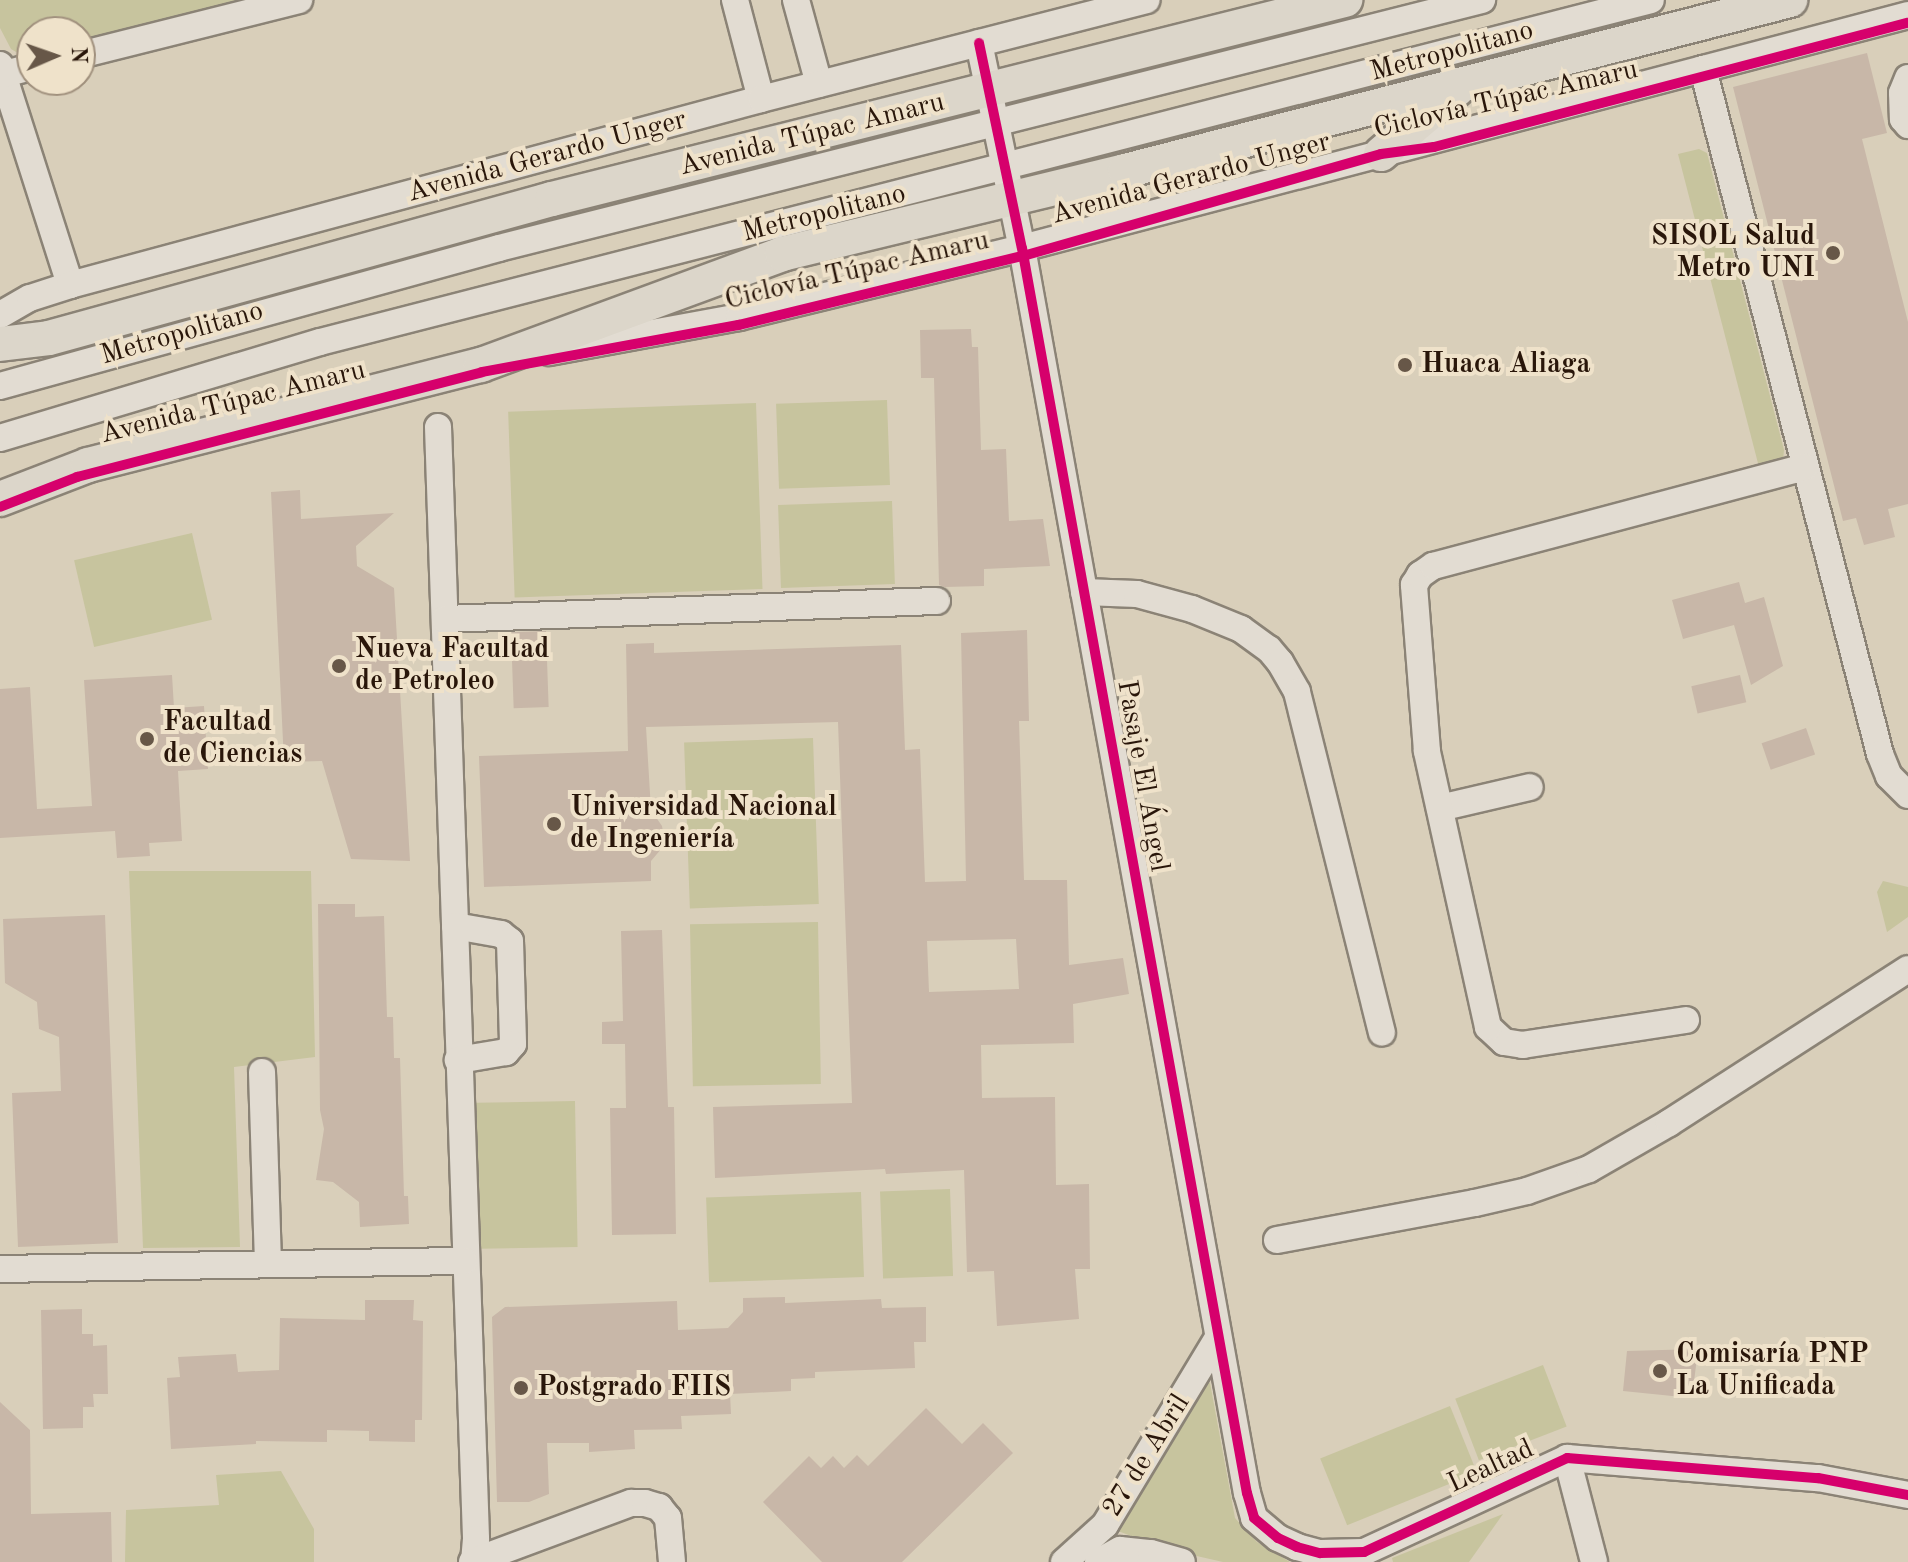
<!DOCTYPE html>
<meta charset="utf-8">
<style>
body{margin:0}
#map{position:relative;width:1908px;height:1562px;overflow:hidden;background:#d9cfba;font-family:"Old Standard TT",serif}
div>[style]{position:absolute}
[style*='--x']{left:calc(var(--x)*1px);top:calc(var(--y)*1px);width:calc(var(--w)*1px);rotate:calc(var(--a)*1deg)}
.green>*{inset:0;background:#c7c49e;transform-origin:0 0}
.building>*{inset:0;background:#c8b7a8;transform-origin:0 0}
.roads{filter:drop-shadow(2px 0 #8b8376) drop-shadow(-2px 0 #8b8376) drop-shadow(0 2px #8b8376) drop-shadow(0 -2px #8b8376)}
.minor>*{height:26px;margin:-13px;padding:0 13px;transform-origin:13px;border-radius:13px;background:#e2dcd2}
.major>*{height:34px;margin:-17px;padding:0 17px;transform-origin:17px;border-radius:17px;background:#dcd6ca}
.cycleway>*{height:10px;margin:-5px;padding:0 5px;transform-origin:5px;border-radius:5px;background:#d6006c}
.dots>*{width:22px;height:22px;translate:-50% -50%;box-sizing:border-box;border:4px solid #efe2ca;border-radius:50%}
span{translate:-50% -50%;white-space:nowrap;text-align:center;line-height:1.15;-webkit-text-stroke:8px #efe2ca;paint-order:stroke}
.street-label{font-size:28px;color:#29160a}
.poi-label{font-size:28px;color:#29160a;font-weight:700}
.right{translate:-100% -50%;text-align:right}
.left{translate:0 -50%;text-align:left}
.north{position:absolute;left:16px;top:16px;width:80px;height:80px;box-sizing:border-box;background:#efe2ca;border:2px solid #a0907d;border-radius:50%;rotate:88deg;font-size:22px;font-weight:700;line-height:32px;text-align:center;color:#29160a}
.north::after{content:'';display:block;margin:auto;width:28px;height:36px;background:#675748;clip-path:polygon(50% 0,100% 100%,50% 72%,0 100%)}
</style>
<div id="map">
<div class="green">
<i style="clip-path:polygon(0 0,239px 0,80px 41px,80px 32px,32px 32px,32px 54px,23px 56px,11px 49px,0 28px)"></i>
<i style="clip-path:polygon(1699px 149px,1707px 153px,1784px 450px,1783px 460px,1760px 471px,1678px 154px)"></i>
<i style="left:887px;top:400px;width:85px;height:111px;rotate:88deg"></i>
<i style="left:756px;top:403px;width:186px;height:248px;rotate:88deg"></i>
<i style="left:892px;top:501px;width:83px;height:114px;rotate:88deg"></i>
<i style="left:192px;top:533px;width:89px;height:121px;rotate:77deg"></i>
<i style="left:813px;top:738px;width:166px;height:129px;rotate:88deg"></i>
<i style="clip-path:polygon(129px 871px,311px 871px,315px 1057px,234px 1067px,240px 1247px,143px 1248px)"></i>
<i style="clip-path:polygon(1883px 881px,1908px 887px,1908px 917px,1887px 932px,1877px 892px)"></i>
<i style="left:818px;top:922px;width:162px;height:128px;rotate:89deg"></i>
<i style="left:575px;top:1101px;width:146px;height:99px;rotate:89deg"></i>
<i style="left:950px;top:1189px;width:87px;height:70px;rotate:88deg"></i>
<i style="left:861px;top:1192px;width:85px;height:155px;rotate:88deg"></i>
<i style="left:1543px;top:1365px;width:66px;height:94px;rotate:69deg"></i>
<i style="clip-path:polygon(1210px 1383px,1235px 1518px,1257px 1542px,1290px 1562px,1223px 1562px,1166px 1549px,1118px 1531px,1200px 1384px)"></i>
<i style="left:1450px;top:1406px;width:72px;height:140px;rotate:68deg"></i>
<i style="clip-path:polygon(281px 1471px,314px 1529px,314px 1562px,125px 1562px,126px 1510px,219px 1505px,216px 1475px)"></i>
<i style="clip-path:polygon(1503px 1514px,1469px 1562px,1393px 1562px,1392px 1558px)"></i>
</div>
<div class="building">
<i style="clip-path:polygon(1867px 53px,1887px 133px,1862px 139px,1908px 322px,1908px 504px,1888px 509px,1895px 537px,1864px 545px,1856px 518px,1843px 521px,1733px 87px)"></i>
<i style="clip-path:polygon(971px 329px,972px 347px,978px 347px,981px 450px,1006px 449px,1009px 521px,1043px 519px,1050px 566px,984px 569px,984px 586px,945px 587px,939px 585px,934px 378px,921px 378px,920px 330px)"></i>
<i style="clip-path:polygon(300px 490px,301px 519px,394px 513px,356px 546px,357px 566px,394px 588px,410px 861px,351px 859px,322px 761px,284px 762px,271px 492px)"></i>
<i style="clip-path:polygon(1739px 582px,1745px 603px,1764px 597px,1783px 666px,1751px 685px,1734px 625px,1683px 639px,1672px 600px)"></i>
<i style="clip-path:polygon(evenodd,1027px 630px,1029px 721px,1019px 721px,1024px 880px,1067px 880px,1069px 965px,1123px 958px,1129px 994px,1073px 1004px,1074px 1043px,981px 1045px,982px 1098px,1055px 1097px,1056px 1185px,1089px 1184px,1090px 1269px,1075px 1269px,1079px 1319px,997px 1326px,994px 1271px,967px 1272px,964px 1170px,886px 1174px,885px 1169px,715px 1178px,713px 1107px,852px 1103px,838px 722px,646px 727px,651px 810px,662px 826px,664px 838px,662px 848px,651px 861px,651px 881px,484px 887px,479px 756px,628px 751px,626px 644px,654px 643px,654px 653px,901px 645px,905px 750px,920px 749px,925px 882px,966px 881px,961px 633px,1027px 630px,1016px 939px,1019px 989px,929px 992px,927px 941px,1016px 939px)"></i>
<i style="left:546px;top:631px;width:76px;height:35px;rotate:88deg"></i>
<i style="clip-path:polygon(172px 675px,174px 708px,204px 706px,208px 769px,178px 771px,182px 841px,149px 843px,150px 856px,117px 858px,115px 831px,0 838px,0 689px,30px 687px,37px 809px,92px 806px,84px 680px)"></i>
<i style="left:1740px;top:675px;width:28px;height:50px;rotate:77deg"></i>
<i style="left:1806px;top:728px;width:28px;height:47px;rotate:71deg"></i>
<i style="clip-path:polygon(318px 904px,355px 904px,355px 917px,384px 916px,387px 1017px,393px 1017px,394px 1058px,400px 1058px,404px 1196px,408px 1196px,409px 1224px,360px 1227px,359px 1202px,333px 1182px,316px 1180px,324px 1129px,320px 1110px)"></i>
<i style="clip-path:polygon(105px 915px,118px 1243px,18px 1247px,12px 1093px,61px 1091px,59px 1037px,39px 1029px,37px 1002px,5px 983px,3px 919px)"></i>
<i style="clip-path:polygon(662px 930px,668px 1107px,674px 1107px,676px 1234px,612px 1235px,610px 1108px,626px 1108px,625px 1044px,602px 1044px,602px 1022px,623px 1021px,621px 931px)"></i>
<i style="clip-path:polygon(785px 1297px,785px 1303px,881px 1299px,882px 1308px,926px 1307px,926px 1342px,914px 1342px,915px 1368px,815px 1372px,815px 1378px,791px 1379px,791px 1391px,730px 1394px,731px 1414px,681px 1416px,682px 1429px,634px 1430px,635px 1449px,589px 1452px,589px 1443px,547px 1443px,549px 1494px,529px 1502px,497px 1502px,492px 1317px,505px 1307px,677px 1301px,678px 1330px,728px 1328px,743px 1312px,743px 1298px)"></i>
<i style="clip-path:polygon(365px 1300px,414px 1300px,413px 1320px,423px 1321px,422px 1420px,415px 1420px,415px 1442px,369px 1441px,369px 1431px,327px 1430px,327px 1442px,256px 1441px,256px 1444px,171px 1449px,167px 1378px,180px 1377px,178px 1357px,236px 1354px,238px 1372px,279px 1370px,280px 1318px,365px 1320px)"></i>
<i style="clip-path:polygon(82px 1309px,82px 1334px,93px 1334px,93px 1346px,107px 1345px,108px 1394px,93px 1394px,94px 1407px,83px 1407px,83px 1428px,43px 1429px,41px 1310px)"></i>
<i style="clip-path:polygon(1698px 1349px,1692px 1398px,1623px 1391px,1627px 1351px)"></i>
<i style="clip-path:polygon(0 1402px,30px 1430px,31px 1514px,111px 1512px,112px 1562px,0 1562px)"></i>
<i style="clip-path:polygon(926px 1408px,962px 1444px,983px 1423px,1013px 1453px,902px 1562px,822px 1562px,763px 1502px,809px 1456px,821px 1468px,833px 1456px,844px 1468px,857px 1455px,868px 1466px)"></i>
</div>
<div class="roads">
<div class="minor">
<i style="--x:735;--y:0;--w:102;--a:75.3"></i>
<i style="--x:796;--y:0;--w:87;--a:74.7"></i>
<i style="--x:979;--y:43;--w:209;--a:78.2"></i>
<i style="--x:1022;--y:248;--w:1265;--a:79.76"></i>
<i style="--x:1247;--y:1493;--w:26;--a:74"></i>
<i style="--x:1254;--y:1518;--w:31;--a:40"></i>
<i style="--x:1278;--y:1538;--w:21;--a:25"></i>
<i style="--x:1297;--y:1547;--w:24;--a:15"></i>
<i style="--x:1320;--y:1553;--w:44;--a:-1.3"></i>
<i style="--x:1364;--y:1552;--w:224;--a:-24.8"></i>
<i style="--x:1567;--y:1458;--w:252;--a:4.6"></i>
<i style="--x:1818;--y:1478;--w:92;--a:10.7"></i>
<i style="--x:80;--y:55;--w:226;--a:-14.1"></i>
<i style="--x:0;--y:65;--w:231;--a:72.3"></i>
<i style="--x:1703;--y:69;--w:707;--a:75.51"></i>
<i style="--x:1880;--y:754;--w:24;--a:68"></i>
<i style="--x:1889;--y:776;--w:27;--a:45"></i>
<i style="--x:4;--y:74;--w:29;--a:-14"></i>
<i style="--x:1908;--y:78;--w:16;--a:112"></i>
<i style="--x:1902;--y:93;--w:26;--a:88"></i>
<i style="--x:1903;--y:119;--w:8;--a:50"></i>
<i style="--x:0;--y:315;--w:34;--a:-30"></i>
<i style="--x:30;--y:298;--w:42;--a:-18"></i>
<i style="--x:70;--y:285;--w:716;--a:-15.07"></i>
<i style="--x:761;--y:99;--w:398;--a:-14.4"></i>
<i style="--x:549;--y:352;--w:193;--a:-10.4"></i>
<i style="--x:739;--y:317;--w:291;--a:-13.7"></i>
<i style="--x:1022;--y:248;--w:916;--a:-14.73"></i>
<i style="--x:0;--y:386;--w:518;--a:-15.46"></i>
<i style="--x:499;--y:248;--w:1014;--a:-14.16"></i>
<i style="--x:438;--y:427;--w:1113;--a:88.04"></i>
<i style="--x:476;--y:1539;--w:22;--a:95"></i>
<i style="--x:0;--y:438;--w:334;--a:-16.7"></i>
<i style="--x:320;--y:342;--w:1374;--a:-14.41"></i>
<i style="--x:1084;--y:592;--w:53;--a:2.2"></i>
<i style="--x:1137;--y:594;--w:57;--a:15.3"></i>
<i style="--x:1192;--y:609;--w:53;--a:22.2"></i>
<i style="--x:1241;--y:629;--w:34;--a:36"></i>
<i style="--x:1269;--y:649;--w:17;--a:50"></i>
<i style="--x:1280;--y:662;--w:34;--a:60"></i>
<i style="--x:1297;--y:692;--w:351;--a:76"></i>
<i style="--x:445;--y:619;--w:492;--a:-2.1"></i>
<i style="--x:1440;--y:808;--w:92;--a:-13.1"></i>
<i style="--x:455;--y:926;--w:47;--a:9.9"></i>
<i style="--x:501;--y:934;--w:11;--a:38"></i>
<i style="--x:510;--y:941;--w:103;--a:88.3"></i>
<i style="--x:513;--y:1044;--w:11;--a:131"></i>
<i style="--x:506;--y:1052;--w:49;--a:170.5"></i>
<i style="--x:1686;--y:1020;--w:165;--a:171.3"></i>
<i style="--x:1523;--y:1045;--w:19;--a:-171"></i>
<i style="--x:1504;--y:1042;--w:22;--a:-137"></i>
<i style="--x:1488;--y:1027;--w:283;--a:-102.5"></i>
<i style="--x:1427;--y:751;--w:167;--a:-94.5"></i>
<i style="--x:1414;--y:585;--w:12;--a:-59"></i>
<i style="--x:1420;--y:575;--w:16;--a:-35"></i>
<i style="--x:1433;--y:566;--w:385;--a:-14.9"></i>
<i style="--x:262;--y:1072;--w:191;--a:88.2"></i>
<i style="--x:1277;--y:1240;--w:201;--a:-10.6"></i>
<i style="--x:1475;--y:1203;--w:53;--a:-13"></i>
<i style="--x:1527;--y:1191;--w:66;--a:-19.5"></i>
<i style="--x:1589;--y:1169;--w:92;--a:-29.9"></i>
<i style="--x:1669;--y:1123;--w:284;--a:-32.8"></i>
<i style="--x:0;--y:1269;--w:464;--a:-1"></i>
<i style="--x:1567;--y:1458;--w:107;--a:75.4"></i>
<i style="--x:472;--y:1562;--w:170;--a:-20.4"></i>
<i style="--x:631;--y:1503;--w:14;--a:0"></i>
<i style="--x:645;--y:1503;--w:15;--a:16"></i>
<i style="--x:659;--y:1507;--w:14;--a:51"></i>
<i style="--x:668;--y:1518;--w:44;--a:84.8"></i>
<i style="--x:1064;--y:1562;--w:55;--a:-42.1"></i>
<i style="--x:1105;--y:1525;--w:218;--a:-58.9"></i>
<i style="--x:1098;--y:1562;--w:25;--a:-29"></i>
<i style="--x:1120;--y:1550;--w:31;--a:6"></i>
<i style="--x:1151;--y:1553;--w:32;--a:16"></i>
</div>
<div class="major">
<i style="--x:1381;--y:154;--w:100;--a:-40.5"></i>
<i style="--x:0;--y:344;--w:49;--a:-7"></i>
<i style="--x:49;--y:338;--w:522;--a:-15.45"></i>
<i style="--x:552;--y:199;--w:818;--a:-14.09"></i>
<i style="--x:0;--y:499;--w:94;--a:-21.1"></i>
<i style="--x:88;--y:465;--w:406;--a:-14.3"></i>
<i style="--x:481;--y:365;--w:321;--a:-20.2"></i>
<i style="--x:782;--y:254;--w:353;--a:-13.6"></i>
<i style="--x:1125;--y:171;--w:687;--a:-14.42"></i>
</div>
</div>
<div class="cycleway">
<i style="--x:979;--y:43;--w:209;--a:78.2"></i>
<i style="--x:1022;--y:248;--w:1265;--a:79.76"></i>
<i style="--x:1247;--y:1493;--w:26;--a:74"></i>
<i style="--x:1254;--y:1518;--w:31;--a:40"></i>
<i style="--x:1278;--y:1538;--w:21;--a:25"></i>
<i style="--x:1297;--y:1547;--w:24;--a:15"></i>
<i style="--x:1320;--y:1553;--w:44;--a:-1.3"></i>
<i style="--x:1364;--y:1552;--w:224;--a:-24.8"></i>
<i style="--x:1567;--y:1458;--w:252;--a:4.6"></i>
<i style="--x:1818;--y:1478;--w:92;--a:10.7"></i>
<i style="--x:0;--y:507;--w:83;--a:-21.3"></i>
<i style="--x:77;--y:477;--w:418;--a:-14.5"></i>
<i style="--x:482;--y:372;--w:261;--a:-10.4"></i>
<i style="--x:739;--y:325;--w:292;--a:-13.7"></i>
<i style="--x:1023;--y:256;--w:372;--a:-15.9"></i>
<i style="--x:1381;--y:154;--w:53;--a:-7.5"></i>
<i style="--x:1434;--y:147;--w:490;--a:-14.7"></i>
</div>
<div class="dots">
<i style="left:1833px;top:253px;background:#675748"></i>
<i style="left:1405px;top:365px;background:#675748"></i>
<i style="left:339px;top:666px;background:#675748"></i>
<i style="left:147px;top:739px;background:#675748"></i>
<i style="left:554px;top:824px;background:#675748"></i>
<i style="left:1660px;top:1371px;background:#675748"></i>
<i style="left:521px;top:1388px;background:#675748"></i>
</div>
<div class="street-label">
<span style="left:1452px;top:52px;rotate:-15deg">Metropolitano</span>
<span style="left:1506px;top:100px;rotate:-13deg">Ciclovía Túpac Amaru</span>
<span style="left:812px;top:135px;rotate:-14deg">Avenida Túpac Amaru</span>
<span style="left:547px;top:157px;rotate:-15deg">Avenida Gerardo Unger</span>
<span style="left:1191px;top:179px;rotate:-15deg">Avenida Gerardo Unger</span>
<span style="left:824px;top:214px;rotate:-14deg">Metropolitano</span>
<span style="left:857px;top:271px;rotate:-13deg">Ciclovía Túpac Amaru</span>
<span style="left:182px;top:334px;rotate:-16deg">Metropolitano</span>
<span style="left:233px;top:403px;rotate:-14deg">Avenida Túpac Amaru</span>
<span style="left:1142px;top:776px;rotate:80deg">Pasaje El Ángel</span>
<span style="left:1147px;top:1456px;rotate:-58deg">27 de Abril</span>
<span style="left:1491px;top:1467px;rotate:-25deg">Lealtad</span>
</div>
<div class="poi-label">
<span class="right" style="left:1815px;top:253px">SISOL Salud<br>Metro UNI</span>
<span class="left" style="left:1421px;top:365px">Huaca Aliaga</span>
<span class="left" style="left:355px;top:666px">Nueva Facultad<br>de Petroleo</span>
<span class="left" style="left:163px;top:739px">Facultad<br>de Ciencias</span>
<span class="left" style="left:570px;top:824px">Universidad Nacional<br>de Ingeniería</span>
<span class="left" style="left:1676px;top:1371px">Comisaría PNP<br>La Unificada</span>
<span class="left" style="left:537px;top:1388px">Postgrado FIIS</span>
</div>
<div class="north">N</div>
</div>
